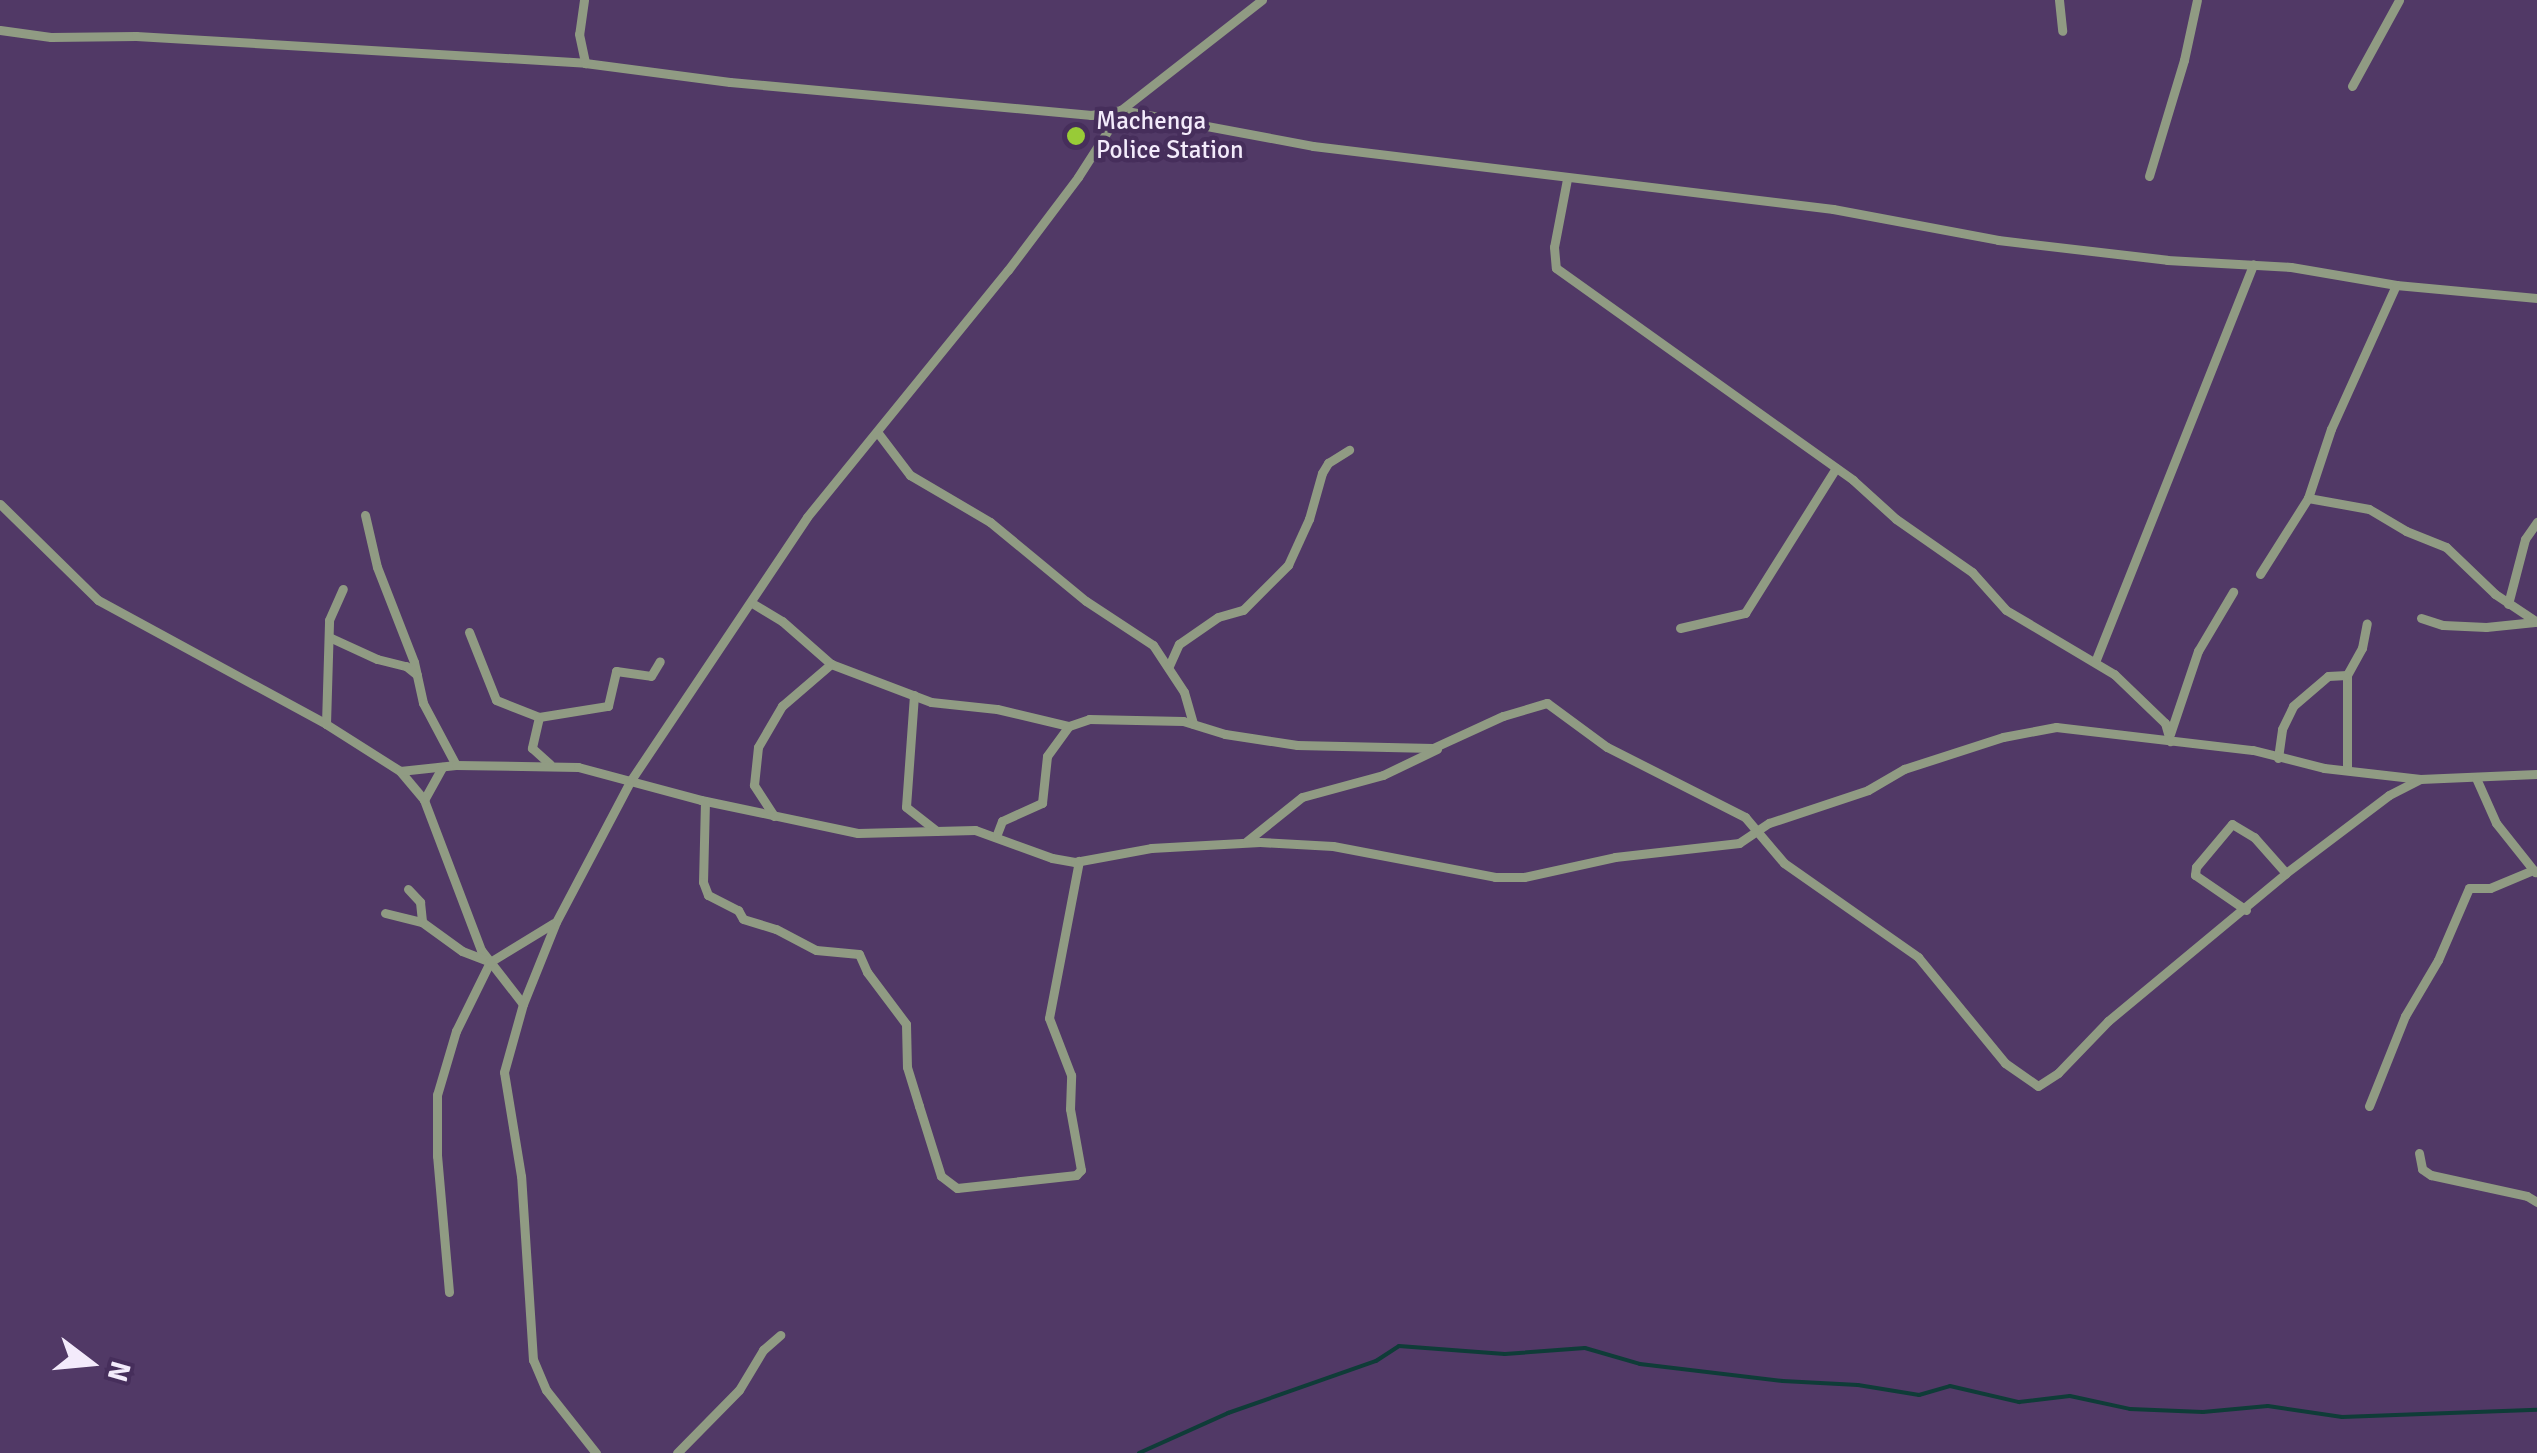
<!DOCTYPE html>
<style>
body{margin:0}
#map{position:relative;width:2537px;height:1453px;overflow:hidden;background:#513966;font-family:Signika,sans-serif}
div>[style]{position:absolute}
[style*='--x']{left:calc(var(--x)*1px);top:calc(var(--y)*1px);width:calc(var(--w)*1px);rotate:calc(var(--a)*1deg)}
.stream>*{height:4px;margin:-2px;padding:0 2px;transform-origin:2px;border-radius:2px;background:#0f3c38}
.street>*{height:9px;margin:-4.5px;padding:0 4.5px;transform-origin:4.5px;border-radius:4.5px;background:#909b83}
.dots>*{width:28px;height:28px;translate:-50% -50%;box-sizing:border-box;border:5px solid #462e5b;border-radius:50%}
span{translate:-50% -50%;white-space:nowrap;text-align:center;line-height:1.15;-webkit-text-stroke:9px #462e5b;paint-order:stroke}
.poi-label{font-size:25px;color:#f3ebfb}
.left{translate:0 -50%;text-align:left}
.north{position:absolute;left:40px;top:1313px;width:100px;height:100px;-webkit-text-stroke:8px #462e5b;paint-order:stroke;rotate:106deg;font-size:28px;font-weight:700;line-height:40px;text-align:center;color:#f3ebfb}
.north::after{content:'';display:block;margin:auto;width:35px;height:45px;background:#f3ebfb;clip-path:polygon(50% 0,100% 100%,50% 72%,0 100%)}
</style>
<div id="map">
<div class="stream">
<i style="--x:1139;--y:1453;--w:98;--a:-24.2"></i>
<i style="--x:1228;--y:1413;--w:157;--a:-19.4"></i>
<i style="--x:1376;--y:1361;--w:27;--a:-33"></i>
<i style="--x:1399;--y:1346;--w:106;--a:4.3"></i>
<i style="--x:1505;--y:1354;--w:80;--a:-4.3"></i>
<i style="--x:1585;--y:1348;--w:57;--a:16.2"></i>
<i style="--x:1640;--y:1364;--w:144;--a:6.8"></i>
<i style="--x:1783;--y:1381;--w:75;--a:3.1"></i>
<i style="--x:1858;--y:1385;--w:62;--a:9.3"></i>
<i style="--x:1919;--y:1395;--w:32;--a:-16"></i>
<i style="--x:1950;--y:1386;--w:71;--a:13.1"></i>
<i style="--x:2019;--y:1402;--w:51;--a:-6.7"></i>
<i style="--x:2070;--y:1396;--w:61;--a:12.2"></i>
<i style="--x:2130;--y:1409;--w:73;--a:2.4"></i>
<i style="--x:2203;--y:1412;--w:65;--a:-5.3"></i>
<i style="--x:2268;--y:1406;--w:75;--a:8.5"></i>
<i style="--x:2342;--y:1417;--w:195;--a:-2.1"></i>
</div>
<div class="street">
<i style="--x:584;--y:0;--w:34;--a:98"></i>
<i style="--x:579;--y:34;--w:30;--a:78"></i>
<i style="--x:2059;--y:0;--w:31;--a:84"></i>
<i style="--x:0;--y:30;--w:51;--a:7.8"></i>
<i style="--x:51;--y:37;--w:85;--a:-0.7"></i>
<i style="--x:136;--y:36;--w:450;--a:3.4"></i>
<i style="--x:585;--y:63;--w:146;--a:7.5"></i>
<i style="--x:730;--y:82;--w:363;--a:5.2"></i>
<i style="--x:1091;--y:115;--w:30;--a:-9"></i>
<i style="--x:1121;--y:110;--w:179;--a:-38"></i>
<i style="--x:2352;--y:86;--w:98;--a:-61.3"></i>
<i style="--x:2149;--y:176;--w:121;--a:-73.2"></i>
<i style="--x:2184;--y:60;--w:61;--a:-77.8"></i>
<i style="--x:1567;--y:179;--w:69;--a:100.8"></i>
<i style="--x:1554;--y:247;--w:21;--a:85"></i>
<i style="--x:1556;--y:268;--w:365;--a:35.5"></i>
<i style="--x:1853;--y:480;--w:58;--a:42.2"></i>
<i style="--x:1896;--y:519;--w:93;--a:34.9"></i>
<i style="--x:1972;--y:572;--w:51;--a:48.2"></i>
<i style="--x:2006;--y:610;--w:126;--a:30.7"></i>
<i style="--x:2114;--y:674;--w:71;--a:43.9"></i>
<i style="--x:2165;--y:723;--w:19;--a:74"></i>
<i style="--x:878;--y:433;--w:53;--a:52.7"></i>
<i style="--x:910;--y:475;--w:93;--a:30.4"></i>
<i style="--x:990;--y:522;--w:124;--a:39.5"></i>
<i style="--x:1086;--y:601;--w:80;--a:33.3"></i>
<i style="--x:1153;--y:645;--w:56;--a:56.6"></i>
<i style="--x:1184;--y:692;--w:33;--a:74"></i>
<i style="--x:2308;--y:498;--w:62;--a:10.2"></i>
<i style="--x:2369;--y:509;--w:43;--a:30.7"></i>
<i style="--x:2406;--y:531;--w:43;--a:21.8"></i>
<i style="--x:2446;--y:547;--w:68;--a:43.8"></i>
<i style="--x:2495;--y:594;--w:50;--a:33.7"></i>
<i style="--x:0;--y:504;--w:137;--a:44.4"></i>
<i style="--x:98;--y:600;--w:260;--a:28.5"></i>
<i style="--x:326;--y:724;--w:88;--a:32.4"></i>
<i style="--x:400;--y:771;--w:38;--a:50"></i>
<i style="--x:424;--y:800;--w:160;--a:69.2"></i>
<i style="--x:481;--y:950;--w:68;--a:52.1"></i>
<i style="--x:365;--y:515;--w:53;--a:77"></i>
<i style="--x:377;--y:567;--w:102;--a:68.7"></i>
<i style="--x:414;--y:662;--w:42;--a:77.6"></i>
<i style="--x:423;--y:703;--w:70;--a:62"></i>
<i style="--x:2260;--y:574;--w:90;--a:-57.7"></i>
<i style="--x:2308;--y:498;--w:73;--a:-71.6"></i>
<i style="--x:2331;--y:429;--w:158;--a:-65.7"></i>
<i style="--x:752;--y:603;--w:35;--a:31"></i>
<i style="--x:782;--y:621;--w:65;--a:41.3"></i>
<i style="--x:831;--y:664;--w:107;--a:20.8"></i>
<i style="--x:931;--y:702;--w:66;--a:6.1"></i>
<i style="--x:997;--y:709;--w:74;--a:13.3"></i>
<i style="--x:1069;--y:726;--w:21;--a:-19"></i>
<i style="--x:1089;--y:719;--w:94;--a:1.2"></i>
<i style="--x:1183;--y:721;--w:44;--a:17.2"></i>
<i style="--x:1225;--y:734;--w:73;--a:8.7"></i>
<i style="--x:1297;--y:745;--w:136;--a:1.3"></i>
<i style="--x:1433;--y:748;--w:77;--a:-24.6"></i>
<i style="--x:1503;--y:716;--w:46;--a:-16.5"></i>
<i style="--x:1547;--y:703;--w:74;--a:36.3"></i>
<i style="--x:1607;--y:747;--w:155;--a:26.9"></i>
<i style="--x:1745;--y:817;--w:60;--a:49.7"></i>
<i style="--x:1784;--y:863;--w:164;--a:35"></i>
<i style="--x:1918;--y:957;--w:137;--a:50.6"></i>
<i style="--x:2005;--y:1063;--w:40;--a:34.9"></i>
<i style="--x:2038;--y:1086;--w:24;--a:-33"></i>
<i style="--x:2058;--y:1073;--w:72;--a:-46.1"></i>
<i style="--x:2108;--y:1021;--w:231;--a:-39.7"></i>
<i style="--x:2286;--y:873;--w:129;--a:-37.1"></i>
<i style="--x:2389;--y:795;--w:34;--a:-27"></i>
<i style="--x:2508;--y:604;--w:67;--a:-75.3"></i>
<i style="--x:2525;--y:539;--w:21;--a:-55"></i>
<i style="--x:2421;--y:618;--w:23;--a:18"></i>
<i style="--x:2443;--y:625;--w:43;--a:2.7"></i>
<i style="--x:2486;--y:627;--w:49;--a:-5.8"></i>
<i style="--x:1680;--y:628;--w:67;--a:-13"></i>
<i style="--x:1745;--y:613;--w:171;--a:-57.9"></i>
<i style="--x:469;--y:632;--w:73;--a:68.3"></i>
<i style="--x:496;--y:700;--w:46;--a:21.6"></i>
<i style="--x:539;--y:717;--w:32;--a:103"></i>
<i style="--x:532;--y:748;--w:24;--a:42"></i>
<i style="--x:329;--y:637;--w:53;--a:24.6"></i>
<i style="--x:377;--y:659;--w:30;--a:14"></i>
<i style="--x:406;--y:666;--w:14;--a:39"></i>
<i style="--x:2095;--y:662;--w:428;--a:-68.3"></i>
<i style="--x:1169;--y:666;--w:24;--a:-66"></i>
<i style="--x:1179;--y:644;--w:47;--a:-34.7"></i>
<i style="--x:1218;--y:617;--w:26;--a:-16"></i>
<i style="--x:1243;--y:610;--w:64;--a:-45"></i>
<i style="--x:1288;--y:565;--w:51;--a:-65.5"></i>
<i style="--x:1309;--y:519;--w:48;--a:-74.2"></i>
<i style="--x:1322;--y:473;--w:12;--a:-59"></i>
<i style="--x:1328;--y:463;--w:25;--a:-32"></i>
<i style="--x:914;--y:695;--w:112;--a:94.1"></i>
<i style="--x:906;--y:807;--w:39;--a:38"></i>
<i style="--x:539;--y:717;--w:70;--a:-9.1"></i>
<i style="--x:608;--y:706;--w:36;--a:-77"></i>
<i style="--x:616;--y:671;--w:35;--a:8"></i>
<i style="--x:651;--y:676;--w:17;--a:-59"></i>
<i style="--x:326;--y:724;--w:104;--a:-88.3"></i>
<i style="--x:329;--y:620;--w:34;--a:-66"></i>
<i style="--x:2170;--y:734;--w:88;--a:-71.4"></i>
<i style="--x:2198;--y:651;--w:69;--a:-59.3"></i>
<i style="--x:2278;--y:758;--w:29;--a:-82"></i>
<i style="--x:2282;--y:729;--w:25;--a:-64"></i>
<i style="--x:2293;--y:706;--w:46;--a:-40.6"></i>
<i style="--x:2328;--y:676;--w:19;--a:-3"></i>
<i style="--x:2347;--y:770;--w:95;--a:-90"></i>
<i style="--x:2347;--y:675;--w:31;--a:-61"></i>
<i style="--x:2362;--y:648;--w:25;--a:-79"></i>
<i style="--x:400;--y:771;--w:56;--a:-6.1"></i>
<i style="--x:456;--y:765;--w:122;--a:0.9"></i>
<i style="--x:578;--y:767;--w:127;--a:15"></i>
<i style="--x:701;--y:800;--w:160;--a:11.9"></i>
<i style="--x:858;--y:833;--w:117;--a:-1.5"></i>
<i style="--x:975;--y:830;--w:82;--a:20"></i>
<i style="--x:1052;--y:858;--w:23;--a:10"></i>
<i style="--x:1075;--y:862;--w:77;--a:-10.4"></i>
<i style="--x:1151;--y:848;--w:109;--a:-3.2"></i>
<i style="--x:1260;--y:842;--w:73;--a:3.1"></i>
<i style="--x:1333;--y:846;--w:165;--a:10.8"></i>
<i style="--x:1495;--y:877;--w:29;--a:0"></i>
<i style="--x:1524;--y:877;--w:93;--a:-12.4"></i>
<i style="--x:1615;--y:857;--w:125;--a:-6.4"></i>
<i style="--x:1739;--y:843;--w:36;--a:-34"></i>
<i style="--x:1769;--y:823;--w:104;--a:-18.4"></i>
<i style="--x:1868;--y:790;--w:42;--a:-30.3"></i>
<i style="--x:1904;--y:769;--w:104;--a:-17.9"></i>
<i style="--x:2003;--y:737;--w:54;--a:-10.7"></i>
<i style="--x:2056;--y:727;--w:198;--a:6.7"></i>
<i style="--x:2253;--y:750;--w:73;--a:14.2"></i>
<i style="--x:2324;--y:768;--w:97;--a:6.5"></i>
<i style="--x:2420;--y:779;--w:117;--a:-2.4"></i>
<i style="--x:2476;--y:778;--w:49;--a:66"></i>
<i style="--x:2496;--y:823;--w:63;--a:51.5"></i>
<i style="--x:424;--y:800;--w:38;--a:-61"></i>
<i style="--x:705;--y:801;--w:81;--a:91.4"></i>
<i style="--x:703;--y:882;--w:14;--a:69"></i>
<i style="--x:708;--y:895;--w:34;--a:27"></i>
<i style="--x:738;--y:910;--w:10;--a:61"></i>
<i style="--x:743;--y:919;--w:34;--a:17"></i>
<i style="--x:776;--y:929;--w:45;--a:27.7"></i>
<i style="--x:816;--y:950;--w:43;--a:5.3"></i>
<i style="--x:859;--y:954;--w:20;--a:66"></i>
<i style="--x:867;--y:972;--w:65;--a:53.1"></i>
<i style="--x:906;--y:1024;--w:43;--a:88.7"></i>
<i style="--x:907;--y:1067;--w:41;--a:72.9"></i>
<i style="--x:919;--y:1106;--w:73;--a:72.6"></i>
<i style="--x:941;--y:1176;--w:20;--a:37"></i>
<i style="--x:957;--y:1188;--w:120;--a:-6.2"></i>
<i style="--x:1076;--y:1175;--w:7;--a:-45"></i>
<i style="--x:1081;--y:1170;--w:62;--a:-100.2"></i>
<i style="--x:1070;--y:1109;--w:34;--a:-88"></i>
<i style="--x:1071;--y:1075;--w:61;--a:-111.1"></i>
<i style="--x:1049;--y:1018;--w:160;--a:-79.2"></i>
<i style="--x:774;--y:816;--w:37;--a:-123"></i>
<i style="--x:754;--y:785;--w:38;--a:-84"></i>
<i style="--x:758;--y:747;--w:48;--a:-59.7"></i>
<i style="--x:782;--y:706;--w:65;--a:-40.6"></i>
<i style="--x:997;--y:834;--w:14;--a:-69"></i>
<i style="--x:1002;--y:821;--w:44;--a:-24.2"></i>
<i style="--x:1042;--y:803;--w:47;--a:-83.9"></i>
<i style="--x:1047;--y:756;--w:37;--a:-54"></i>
<i style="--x:1247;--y:841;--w:70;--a:-38.7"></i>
<i style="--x:1302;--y:797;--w:84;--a:-15.2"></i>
<i style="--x:1383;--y:775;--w:60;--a:-25.7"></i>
<i style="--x:408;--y:889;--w:18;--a:47"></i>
<i style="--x:420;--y:902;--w:20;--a:84"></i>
<i style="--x:2246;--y:910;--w:62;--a:-145.5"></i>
<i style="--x:2195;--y:875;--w:8;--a:-83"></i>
<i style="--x:2196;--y:867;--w:56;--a:-50.1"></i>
<i style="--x:2232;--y:824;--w:26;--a:31"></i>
<i style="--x:2254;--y:837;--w:48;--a:48.4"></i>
<i style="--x:385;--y:913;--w:38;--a:14"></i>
<i style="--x:422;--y:922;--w:49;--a:35.9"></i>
<i style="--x:462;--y:951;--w:28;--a:21"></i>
<i style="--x:2369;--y:1106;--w:97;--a:-68.2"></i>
<i style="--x:2405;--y:1016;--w:65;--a:-59.5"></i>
<i style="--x:2438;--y:960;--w:78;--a:-66.7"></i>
<i style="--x:2469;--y:888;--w:21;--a:0"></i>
<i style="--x:2490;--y:888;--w:47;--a:-22.7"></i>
<i style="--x:2419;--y:1153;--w:16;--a:79"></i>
<i style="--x:2422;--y:1169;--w:11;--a:34"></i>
<i style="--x:2431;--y:1175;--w:98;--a:12.3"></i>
<i style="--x:2527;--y:1196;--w:12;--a:31"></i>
<i style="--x:449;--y:1292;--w:137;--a:-95"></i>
<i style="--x:437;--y:1156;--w:61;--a:-90"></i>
<i style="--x:437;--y:1095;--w:67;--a:-73.5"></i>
<i style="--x:456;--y:1031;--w:77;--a:-63.8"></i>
<i style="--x:490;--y:962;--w:75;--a:-31.4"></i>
<i style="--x:596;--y:1453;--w:80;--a:-128.4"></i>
<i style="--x:546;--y:1390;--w:33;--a:-113"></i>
<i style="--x:533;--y:1360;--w:184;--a:-93.7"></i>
<i style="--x:521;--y:1176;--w:105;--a:-99.3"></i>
<i style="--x:504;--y:1072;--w:71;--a:-74.4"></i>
<i style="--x:523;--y:1004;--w:88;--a:-68.1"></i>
<i style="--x:556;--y:922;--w:161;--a:-62.2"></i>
<i style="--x:631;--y:780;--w:316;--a:-56.2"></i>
<i style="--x:807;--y:517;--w:318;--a:-50.9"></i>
<i style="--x:1008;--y:270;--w:116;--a:-53"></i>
<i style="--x:1078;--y:177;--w:80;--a:-57.3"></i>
<i style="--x:1121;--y:110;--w:195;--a:10.6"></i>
<i style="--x:1313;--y:146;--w:524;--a:6.91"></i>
<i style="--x:1833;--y:209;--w:168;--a:10.6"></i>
<i style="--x:1998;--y:240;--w:170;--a:6.7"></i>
<i style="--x:2167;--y:260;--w:124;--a:3.2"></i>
<i style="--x:2291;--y:267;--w:107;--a:9.7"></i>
<i style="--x:2396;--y:285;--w:142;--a:5.3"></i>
<i style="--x:677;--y:1453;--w:88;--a:-45.5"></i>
<i style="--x:739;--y:1390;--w:47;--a:-59"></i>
<i style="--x:763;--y:1350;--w:23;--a:-41"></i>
</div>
<div class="dots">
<i style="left:1076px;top:136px;background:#98cb37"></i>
</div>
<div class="poi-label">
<span class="left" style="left:1096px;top:136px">Machenga<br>Police Station</span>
</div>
<div class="north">N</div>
</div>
